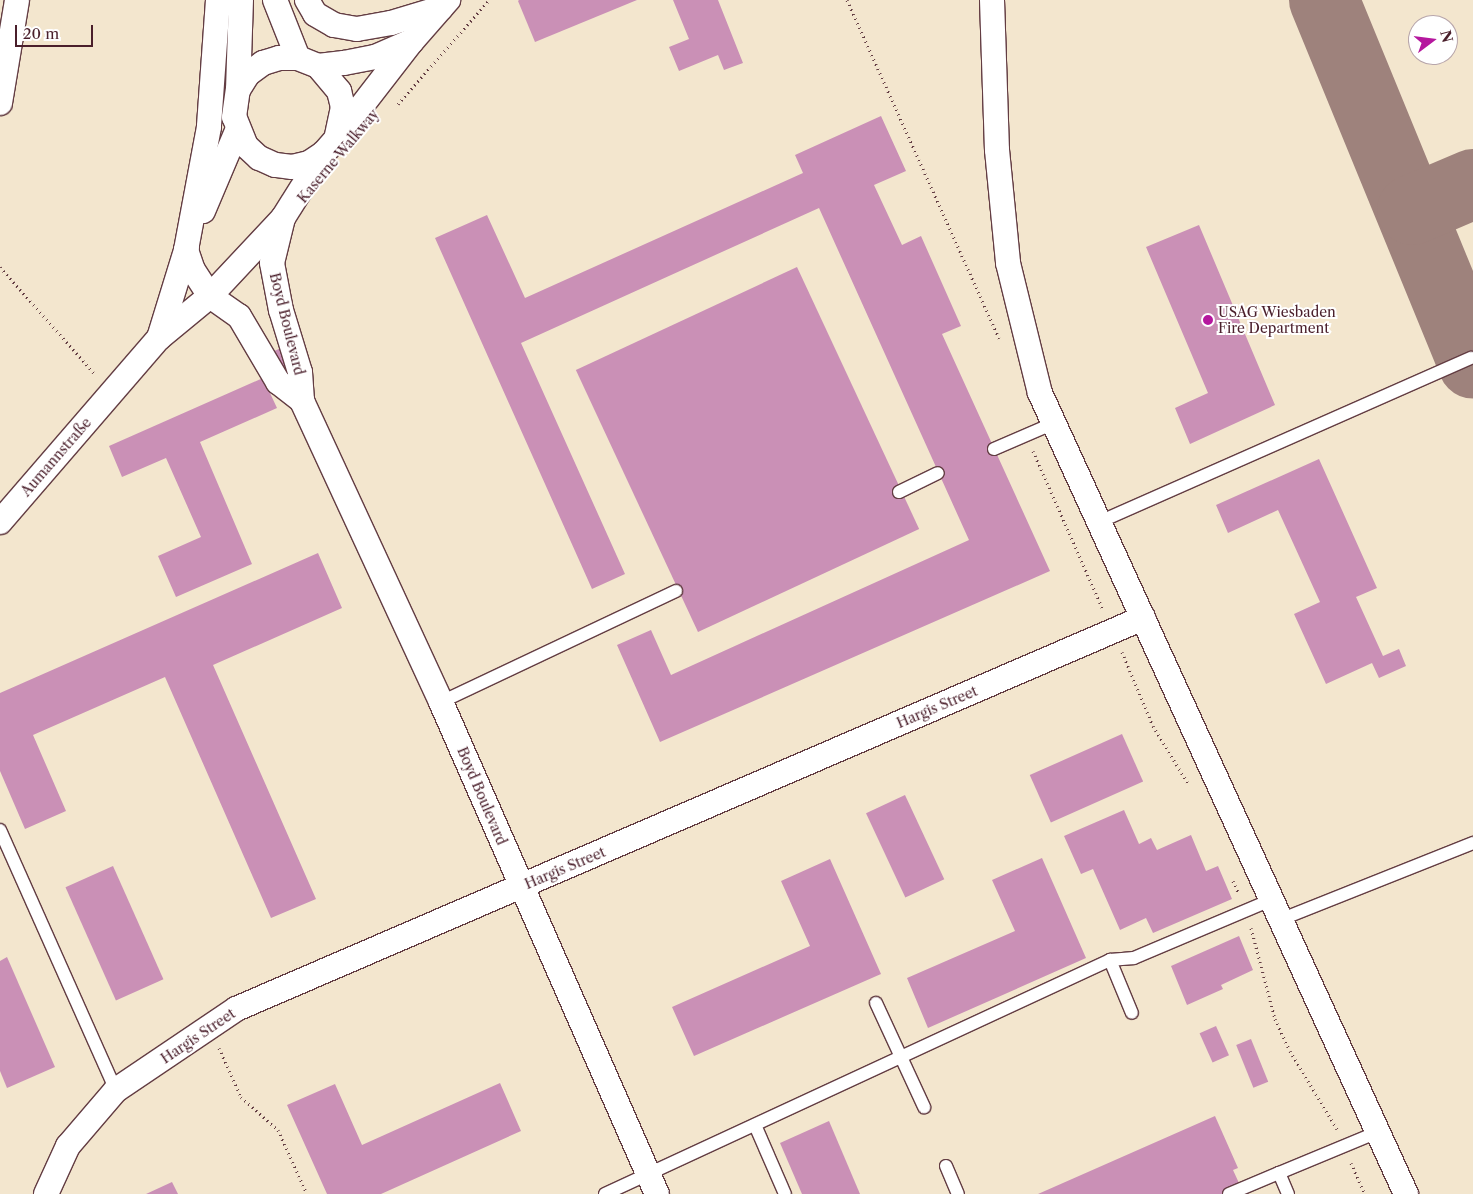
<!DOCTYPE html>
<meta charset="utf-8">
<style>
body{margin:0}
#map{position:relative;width:1473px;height:1194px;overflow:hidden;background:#f3e6ce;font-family:"Libre Caslon Text",serif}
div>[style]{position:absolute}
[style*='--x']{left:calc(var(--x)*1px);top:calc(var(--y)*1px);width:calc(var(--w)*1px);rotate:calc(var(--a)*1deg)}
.taxiway>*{height:70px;margin:-35px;padding:0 35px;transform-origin:35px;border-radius:35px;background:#9e827c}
.building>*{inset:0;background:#ca90b6;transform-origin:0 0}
.path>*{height:3px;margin-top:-1.5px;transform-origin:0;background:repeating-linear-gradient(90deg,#633d43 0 1px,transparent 0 5px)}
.roads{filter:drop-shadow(1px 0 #633d43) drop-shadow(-1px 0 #633d43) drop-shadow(0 1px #633d43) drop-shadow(0 -1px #633d43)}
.service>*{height:12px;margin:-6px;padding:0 6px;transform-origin:6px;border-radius:6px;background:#fff}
.minor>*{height:24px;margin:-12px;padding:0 12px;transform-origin:12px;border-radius:12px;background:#fff}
.dots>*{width:14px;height:14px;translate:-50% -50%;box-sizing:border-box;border:2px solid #fff;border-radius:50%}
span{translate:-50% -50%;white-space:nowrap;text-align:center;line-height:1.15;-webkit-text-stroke:4px #fff;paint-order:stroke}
.street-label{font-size:14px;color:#4a1f2b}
.poi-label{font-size:14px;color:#4a1f2b}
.left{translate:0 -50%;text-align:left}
.north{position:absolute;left:1408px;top:15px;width:50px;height:50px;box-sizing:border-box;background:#fff;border:1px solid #b7a5aa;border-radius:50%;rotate:75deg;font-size:14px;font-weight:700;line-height:20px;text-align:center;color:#4a1f2b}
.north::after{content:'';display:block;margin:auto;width:18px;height:22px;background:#b5179e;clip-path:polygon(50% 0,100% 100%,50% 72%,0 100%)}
.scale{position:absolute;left:15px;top:25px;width:78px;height:22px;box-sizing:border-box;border:2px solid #4a1f2b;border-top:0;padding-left:6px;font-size:15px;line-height:18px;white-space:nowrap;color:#4a1f2b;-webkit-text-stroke:4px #fff;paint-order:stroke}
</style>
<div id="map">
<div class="taxiway">
<i style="--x:1324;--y:0;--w:393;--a:67.7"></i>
<i style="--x:1412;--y:210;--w:66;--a:-23.1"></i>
</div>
<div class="building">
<i style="clip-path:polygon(637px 0,535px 42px,518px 1px,519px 0)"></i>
<i style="clip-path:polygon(673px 0,718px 0,743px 63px,724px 70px,718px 55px,679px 71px,669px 47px,689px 39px)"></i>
<i style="clip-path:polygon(881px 116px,906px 171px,874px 185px,902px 245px,921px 236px,961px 326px,942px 334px,1050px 571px,660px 742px,617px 645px,651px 630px,671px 675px,969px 540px,819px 208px,521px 343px,625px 574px,592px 589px,435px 238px,487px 215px,525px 298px,803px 173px,795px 155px)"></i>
<i style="clip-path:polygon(1199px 225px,1275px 405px,1190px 444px,1175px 408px,1208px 393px,1146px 247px)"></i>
<i style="left:797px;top:267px;width:289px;height:244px;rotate:65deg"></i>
<i style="left:285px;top:346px;width:19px;height:17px;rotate:65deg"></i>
<i style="clip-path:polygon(263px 378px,277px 408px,200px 442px,252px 564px,176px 597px,158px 556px,201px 537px,166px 458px,122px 477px,109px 446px)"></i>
<i style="clip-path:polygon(1319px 459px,1377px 588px,1356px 597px,1383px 656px,1399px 649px,1406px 666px,1379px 678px,1372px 663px,1326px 684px,1294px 614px,1320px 602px,1278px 510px,1228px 533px,1216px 505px)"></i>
<i style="clip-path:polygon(318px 553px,342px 608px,213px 665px,316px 899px,271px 918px,165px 677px,33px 735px,66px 811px,25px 829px,0 771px,0 693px)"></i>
<i style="left:1122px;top:734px;width:52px;height:101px;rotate:66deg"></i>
<i style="left:905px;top:795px;width:93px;height:43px;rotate:65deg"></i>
<i style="clip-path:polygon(1124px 810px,1139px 844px,1151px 838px,1157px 850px,1191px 835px,1206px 871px,1218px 866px,1232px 899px,1153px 933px,1146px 918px,1120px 930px,1093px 869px,1081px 874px,1064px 836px)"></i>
<i style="clip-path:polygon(1042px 858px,1086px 958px,928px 1028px,907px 978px,1015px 931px,992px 880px)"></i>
<i style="clip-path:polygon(830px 859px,881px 974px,694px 1056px,672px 1007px,810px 946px,781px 881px)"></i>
<i style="left:113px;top:866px;width:124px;height:52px;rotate:66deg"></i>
<i style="clip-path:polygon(1239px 936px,1253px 970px,1221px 985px,1223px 989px,1187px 1005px,1171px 966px)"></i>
<i style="clip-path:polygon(7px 957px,55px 1067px,7px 1088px,0 1071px,0 961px)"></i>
<i style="left:1216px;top:1026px;width:32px;height:18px;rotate:66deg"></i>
<i style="left:1251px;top:1039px;width:46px;height:16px;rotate:68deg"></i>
<i style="clip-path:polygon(500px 1083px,521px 1131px,381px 1194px,327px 1194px,287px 1105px,335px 1084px,362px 1145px)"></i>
<i style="clip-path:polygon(1215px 1116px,1238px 1168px,1233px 1170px,1244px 1194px,1038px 1194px)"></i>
<i style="clip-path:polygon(829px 1121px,860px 1194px,802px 1194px,780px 1143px)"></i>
<i style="clip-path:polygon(172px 1182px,178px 1194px,146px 1194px)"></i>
</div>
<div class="path">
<i style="--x:847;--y:0;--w:371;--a:65.8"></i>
<i style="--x:398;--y:104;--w:138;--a:-48.8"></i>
<i style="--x:0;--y:267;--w:144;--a:48.4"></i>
<i style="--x:1033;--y:451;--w:174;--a:66.2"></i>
<i style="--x:1122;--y:652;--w:80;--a:67.3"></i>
<i style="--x:1153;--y:726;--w:69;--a:58.6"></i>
<i style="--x:1233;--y:881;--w:14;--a:65"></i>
<i style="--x:1251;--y:928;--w:94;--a:75.2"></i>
<i style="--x:1275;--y:1019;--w:35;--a:65"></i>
<i style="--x:1290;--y:1051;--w:91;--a:58.9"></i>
<i style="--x:219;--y:1048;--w:54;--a:65.8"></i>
<i style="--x:241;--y:1097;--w:50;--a:41.7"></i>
<i style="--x:278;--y:1130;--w:70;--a:65.6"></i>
<i style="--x:1351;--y:1163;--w:34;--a:66"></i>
</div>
<div class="roads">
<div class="service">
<i style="--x:994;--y:449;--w:65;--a:-23.4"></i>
<i style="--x:899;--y:492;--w:43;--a:-26"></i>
<i style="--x:1099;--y:522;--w:407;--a:-23.8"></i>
<i style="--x:441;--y:702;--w:260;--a:-25.3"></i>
<i style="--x:0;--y:830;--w:285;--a:66"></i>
<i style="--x:1282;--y:919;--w:206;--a:-21.7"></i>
<i style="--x:1110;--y:960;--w:57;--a:67.5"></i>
<i style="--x:876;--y:1003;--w:115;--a:65.2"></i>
<i style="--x:755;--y:1125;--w:75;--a:66.5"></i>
<i style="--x:946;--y:1166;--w:30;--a:67"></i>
<i style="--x:605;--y:1194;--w:557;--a:-24.86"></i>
<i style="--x:1110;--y:960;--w:24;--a:-5"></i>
<i style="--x:1134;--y:958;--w:151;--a:-23"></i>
<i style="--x:1229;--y:1194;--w:54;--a:-22.8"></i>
<i style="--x:1288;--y:1194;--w:23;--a:-113"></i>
<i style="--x:1279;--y:1173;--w:107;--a:-22.5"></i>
</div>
<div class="minor">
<i style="--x:218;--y:0;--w:127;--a:94.1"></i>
<i style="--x:209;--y:127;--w:125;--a:100.6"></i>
<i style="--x:186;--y:250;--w:21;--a:71"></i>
<i style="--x:193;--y:270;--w:31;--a:57"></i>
<i style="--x:210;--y:296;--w:35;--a:35"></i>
<i style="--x:239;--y:316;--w:77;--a:59.4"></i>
<i style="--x:278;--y:382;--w:31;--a:38"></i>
<i style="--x:275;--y:0;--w:62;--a:68.4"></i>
<i style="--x:307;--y:0;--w:16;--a:60"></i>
<i style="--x:315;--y:14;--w:22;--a:30"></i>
<i style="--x:334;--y:25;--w:23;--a:10"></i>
<i style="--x:357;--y:29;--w:35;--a:-10"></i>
<i style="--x:391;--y:23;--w:52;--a:-16.7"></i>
<i style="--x:992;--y:0;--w:150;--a:88.1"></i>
<i style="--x:997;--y:150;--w:114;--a:84.4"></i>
<i style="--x:1008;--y:263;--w:134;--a:76.2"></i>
<i style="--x:1040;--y:393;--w:881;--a:65.44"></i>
<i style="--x:318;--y:66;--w:33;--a:50"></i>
<i style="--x:339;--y:91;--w:16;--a:76"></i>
<i style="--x:343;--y:107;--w:33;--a:102"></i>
<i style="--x:336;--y:139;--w:18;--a:131"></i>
<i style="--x:324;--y:153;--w:18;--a:146"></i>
<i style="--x:309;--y:163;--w:17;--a:167"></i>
<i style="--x:292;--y:167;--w:17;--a:-173"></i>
<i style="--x:275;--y:165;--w:17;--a:-156"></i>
<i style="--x:259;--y:158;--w:18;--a:-137"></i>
<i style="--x:246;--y:146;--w:31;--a:-112"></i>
<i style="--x:234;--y:117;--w:27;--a:-82"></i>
<i style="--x:238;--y:90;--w:19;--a:-58"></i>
<i style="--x:248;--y:74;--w:19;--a:-36"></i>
<i style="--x:263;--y:63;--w:17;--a:-17"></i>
<i style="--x:279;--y:58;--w:19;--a:0"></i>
<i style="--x:298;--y:58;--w:22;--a:22"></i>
<i style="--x:318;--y:66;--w:26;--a:-7"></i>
<i style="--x:344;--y:63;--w:32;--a:-11"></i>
<i style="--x:375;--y:57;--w:40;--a:-23.4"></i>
<i style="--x:238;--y:90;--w:90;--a:-88.1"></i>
<i style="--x:0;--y:103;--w:104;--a:-80.6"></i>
<i style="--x:340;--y:134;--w:118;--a:-52.3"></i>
<i style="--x:412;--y:41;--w:55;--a:-48.7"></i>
<i style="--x:203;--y:211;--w:87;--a:-67"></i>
<i style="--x:283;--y:218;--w:46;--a:103.7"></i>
<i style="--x:272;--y:263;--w:48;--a:79.2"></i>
<i style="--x:281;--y:310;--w:65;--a:73"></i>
<i style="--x:300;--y:372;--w:29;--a:86"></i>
<i style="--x:302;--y:401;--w:332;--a:65.2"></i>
<i style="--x:441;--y:702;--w:537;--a:66.3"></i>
<i style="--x:159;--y:338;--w:95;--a:-72.9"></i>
<i style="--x:0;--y:522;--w:243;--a:-49.2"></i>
<i style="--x:159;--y:338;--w:66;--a:-39.5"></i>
<i style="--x:210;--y:296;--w:107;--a:-46.9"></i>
<i style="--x:283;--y:218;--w:77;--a:-57.8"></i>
<i style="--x:46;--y:1194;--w:53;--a:-65.4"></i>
<i style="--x:68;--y:1146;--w:74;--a:-49.4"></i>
<i style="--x:116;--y:1090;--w:145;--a:-34"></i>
<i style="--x:236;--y:1009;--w:988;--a:-23.32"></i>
</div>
</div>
<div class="dots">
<i style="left:1208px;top:320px;background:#b5179e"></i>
</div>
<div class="street-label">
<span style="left:338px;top:156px;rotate:-50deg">Kaserne Walkway</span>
<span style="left:287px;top:324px;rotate:76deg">Boyd Boulevard</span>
<span style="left:56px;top:457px;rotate:-49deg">Aumannstraße</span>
<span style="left:937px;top:707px;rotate:-23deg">Hargis Street</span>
<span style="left:482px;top:796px;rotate:67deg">Boyd Boulevard</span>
<span style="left:565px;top:868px;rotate:-23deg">Hargis Street</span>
<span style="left:198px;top:1036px;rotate:-34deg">Hargis Street</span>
</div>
<div class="poi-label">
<span class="left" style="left:1218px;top:320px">USAG Wiesbaden<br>Fire Department</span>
</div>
<div class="north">N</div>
<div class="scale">20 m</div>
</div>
